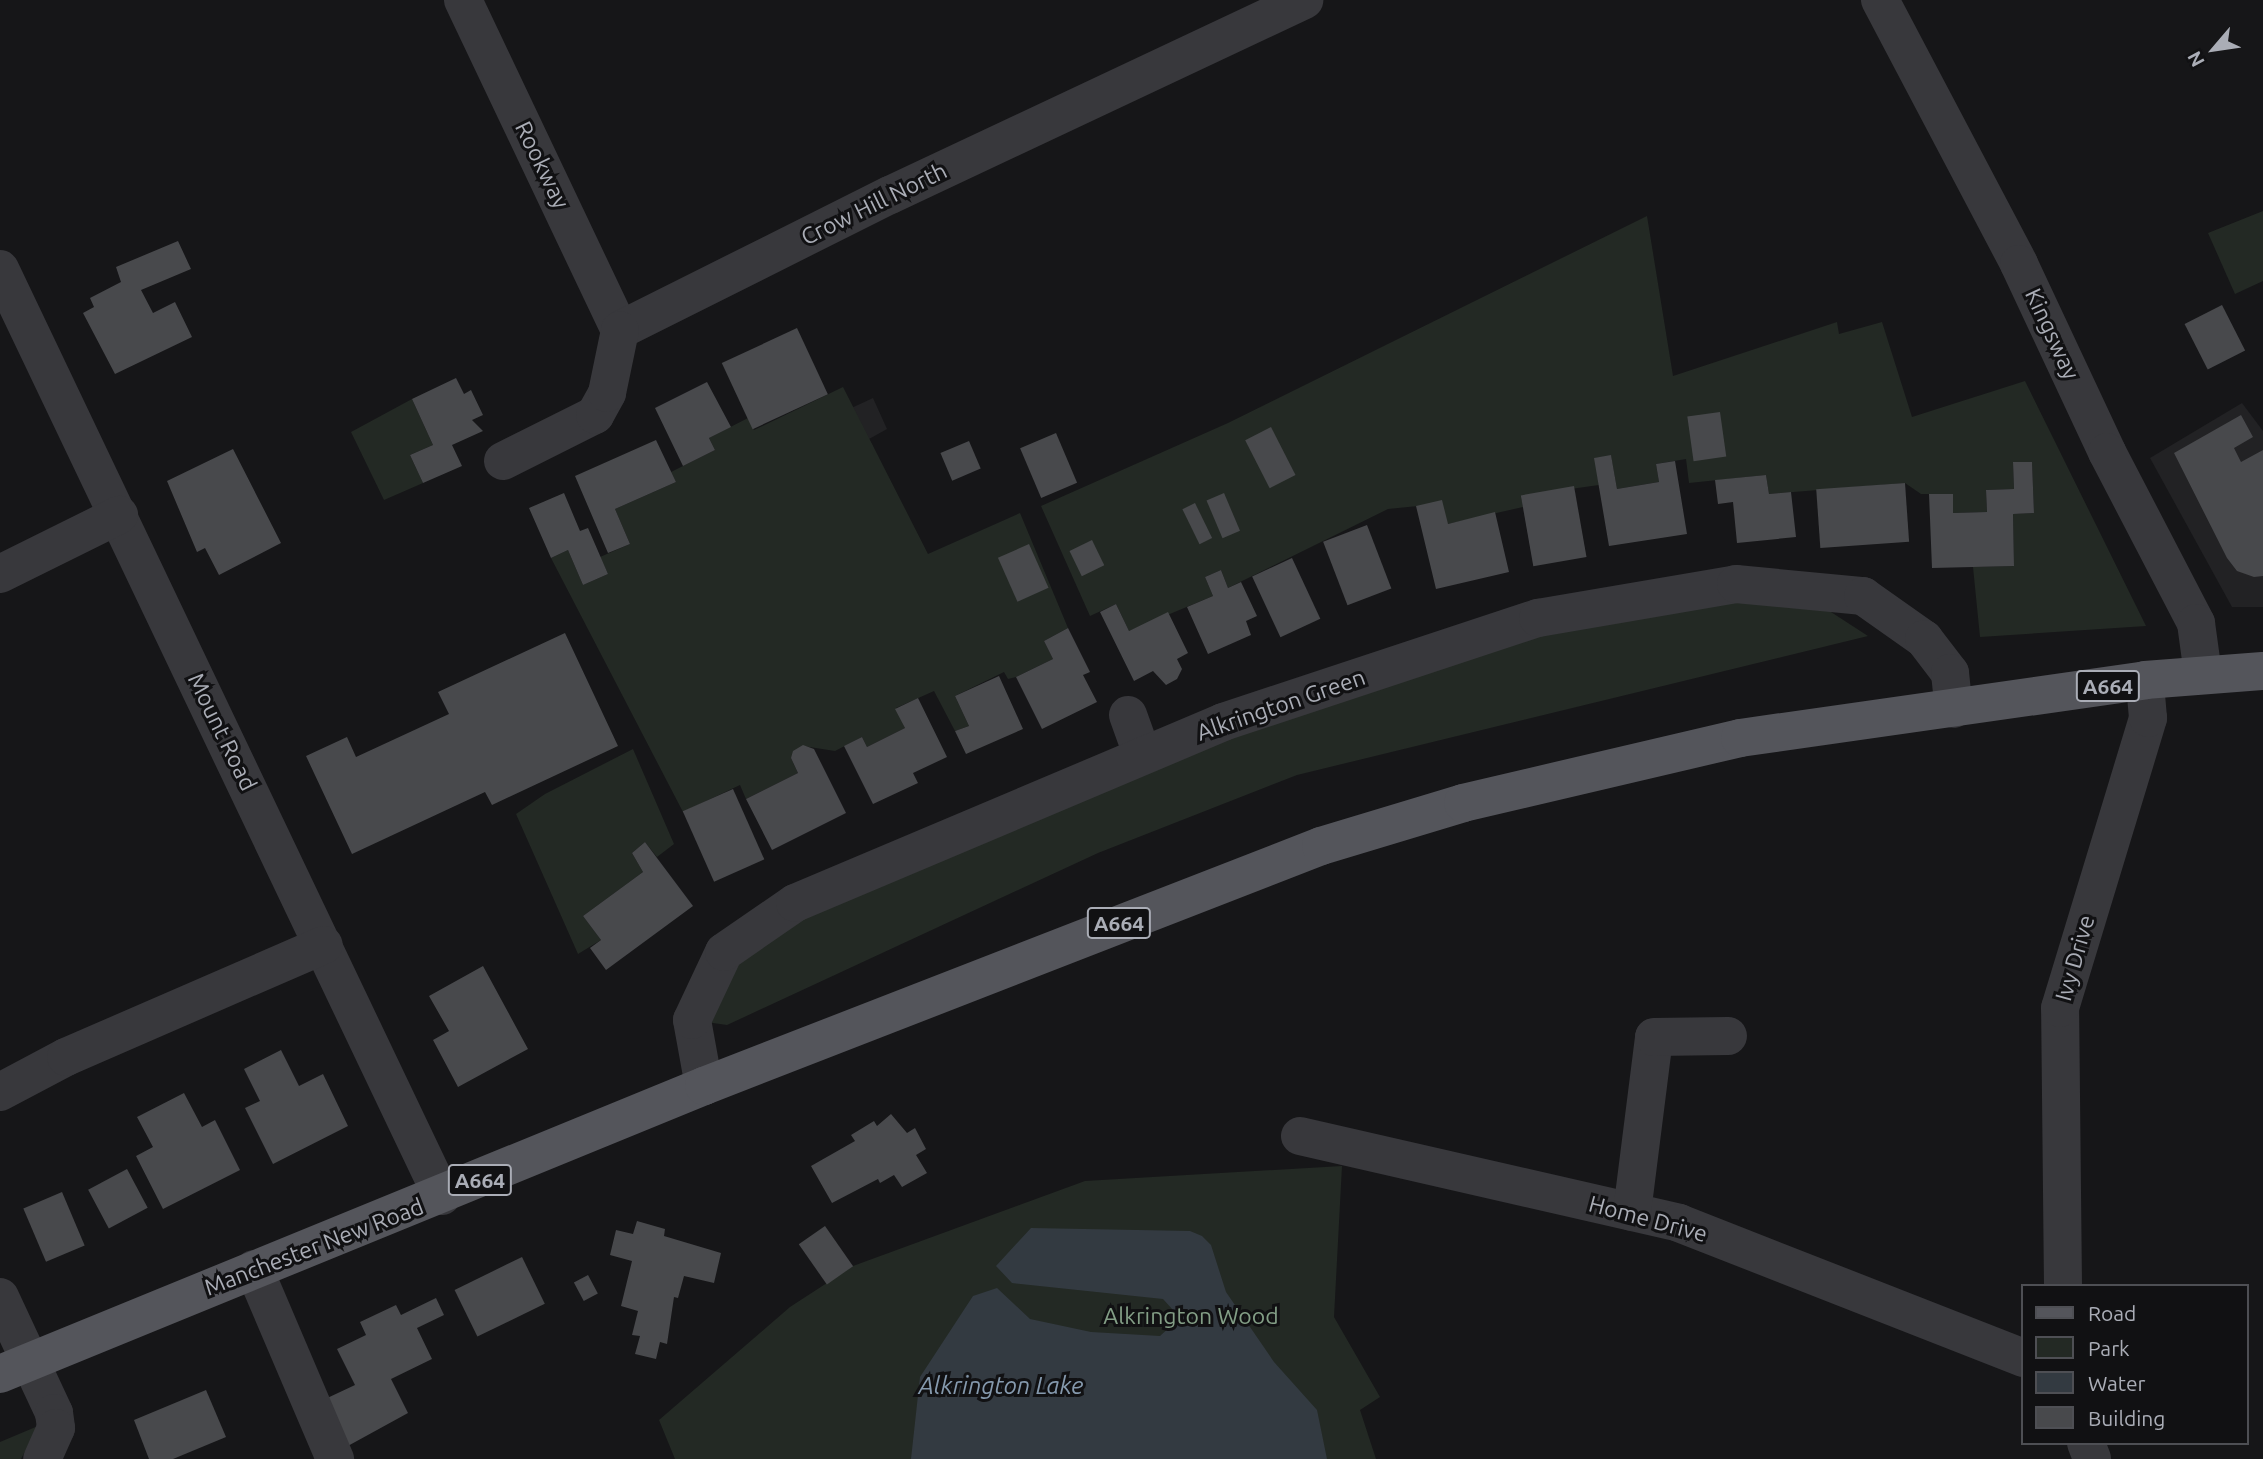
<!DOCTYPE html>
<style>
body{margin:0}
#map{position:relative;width:2263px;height:1459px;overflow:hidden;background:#161618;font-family:Ubuntu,sans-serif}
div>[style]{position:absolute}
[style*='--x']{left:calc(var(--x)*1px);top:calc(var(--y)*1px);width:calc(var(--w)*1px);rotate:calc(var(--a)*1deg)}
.built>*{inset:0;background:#222224}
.green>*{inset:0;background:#232924}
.water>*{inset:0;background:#333a41}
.building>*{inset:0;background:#48494c;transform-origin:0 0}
.minor>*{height:38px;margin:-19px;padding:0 19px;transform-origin:19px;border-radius:19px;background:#38383c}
.major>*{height:38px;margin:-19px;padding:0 19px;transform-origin:19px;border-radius:19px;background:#54555b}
span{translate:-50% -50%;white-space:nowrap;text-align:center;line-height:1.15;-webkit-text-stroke:6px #111113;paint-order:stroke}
.shield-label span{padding:2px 5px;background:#111113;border:2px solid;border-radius:5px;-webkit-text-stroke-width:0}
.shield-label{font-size:21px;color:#aaadb6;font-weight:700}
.street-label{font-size:23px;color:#aaadb6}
.park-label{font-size:23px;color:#839e86}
.water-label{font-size:24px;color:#8599ad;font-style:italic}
.legend{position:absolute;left:2021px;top:1284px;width:228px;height:161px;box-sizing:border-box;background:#111113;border:2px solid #4e4f54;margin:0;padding:9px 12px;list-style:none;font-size:21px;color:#aaadb6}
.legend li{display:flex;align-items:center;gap:14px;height:35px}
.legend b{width:35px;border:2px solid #4e4f54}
.north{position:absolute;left:2179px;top:14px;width:70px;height:70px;-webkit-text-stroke:5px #111113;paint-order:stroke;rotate:241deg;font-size:19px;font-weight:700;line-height:28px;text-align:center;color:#aaadb6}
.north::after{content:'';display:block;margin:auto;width:24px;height:32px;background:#aaadb6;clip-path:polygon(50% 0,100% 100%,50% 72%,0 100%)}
</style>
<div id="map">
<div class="built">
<i style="clip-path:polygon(873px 398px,887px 429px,869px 439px,874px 448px,832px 417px)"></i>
<i style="clip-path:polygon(2242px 403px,2263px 431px,2263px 607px,2232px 607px,2150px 458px)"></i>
</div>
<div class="green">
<i style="clip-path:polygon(2263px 211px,2263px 281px,2235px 294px,2208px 233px)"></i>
<i style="clip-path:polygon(1647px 216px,1673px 376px,1837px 322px,1839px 334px,1882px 322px,1912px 417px,2025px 381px,2146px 626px,1980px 637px,1973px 567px,2014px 566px,2013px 514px,2034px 513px,2032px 463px,2013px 462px,2014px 489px,1986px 490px,1987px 512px,1953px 513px,1953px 494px,1921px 494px,1905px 483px,1769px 494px,1766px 475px,1689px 483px,1686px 459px,1656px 464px,1659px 482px,1617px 489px,1611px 456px,1595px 458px,1599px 485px,1521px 496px,1523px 507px,1448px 524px,1418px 506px,1388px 509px,1228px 588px,1221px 570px,1205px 577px,1213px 596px,1129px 631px,1116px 604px,1090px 616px,1041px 506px,1228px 423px)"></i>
<i style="clip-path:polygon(843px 387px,928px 554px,1020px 513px,1068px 628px,1044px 641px,1053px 659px,1016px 677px,1008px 679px,1004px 672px,955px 696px,969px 726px,955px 731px,934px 691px,896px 708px,905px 728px,867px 747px,862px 737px,835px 751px,803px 746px,791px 758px,798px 773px,746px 799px,740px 785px,683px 812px,551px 558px,568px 550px,583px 585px,608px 574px,600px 557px,630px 544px,615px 509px,676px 482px,671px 472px,715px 450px,709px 438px,748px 418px,754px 430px)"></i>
<i style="clip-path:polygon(412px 399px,433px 445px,410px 455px,423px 483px,384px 500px,351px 432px)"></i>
<i style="clip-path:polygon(1797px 590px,1868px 636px,1297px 775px,1098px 853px,727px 1025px,692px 1020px,724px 952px,1142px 754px,1590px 610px)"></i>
<i style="clip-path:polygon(633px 749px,674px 844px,657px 857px,645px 842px,632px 853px,643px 872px,583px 916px,601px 940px,578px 954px,516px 814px,545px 794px)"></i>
<i style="clip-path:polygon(1342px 1166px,1334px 1317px,1380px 1397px,1360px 1410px,1376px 1459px,675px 1459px,659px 1420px,790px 1307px,853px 1266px,1085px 1181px)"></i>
<i style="clip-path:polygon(38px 1426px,21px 1459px,0 1459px,0 1442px)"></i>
</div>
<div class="water">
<i style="clip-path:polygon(1031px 1228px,1190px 1231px,1202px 1236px,1211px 1245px,1226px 1292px,1274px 1362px,1317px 1410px,1327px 1459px,911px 1459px,920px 1377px,973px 1296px,997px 1288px,1030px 1319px,1091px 1332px,1160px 1336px,1172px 1325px,1173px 1310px,1163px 1299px,1012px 1283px,996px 1266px)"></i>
</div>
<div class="building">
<i style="clip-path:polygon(178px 241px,191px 269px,141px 290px,153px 313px,175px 302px,192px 337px,115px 374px,83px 313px,94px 307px,90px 298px,121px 282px,116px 267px)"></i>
<i style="left:2222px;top:305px;width:51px;height:42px;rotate:63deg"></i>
<i style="left:797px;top:328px;width:73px;height:83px;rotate:65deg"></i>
<i style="clip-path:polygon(456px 378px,464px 394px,471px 390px,483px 415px,472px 420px,483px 431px,452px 445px,462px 466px,423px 483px,410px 455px,433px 445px,412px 399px)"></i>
<i style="clip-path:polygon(707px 382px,731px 427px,709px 438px,715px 450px,683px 466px,655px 408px)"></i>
<i style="left:1720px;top:412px;width:45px;height:33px;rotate:82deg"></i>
<i style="clip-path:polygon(2241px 415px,2253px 437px,2234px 448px,2241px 462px,2263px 450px,2263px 576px,2254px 577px,2237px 571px,2227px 558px,2174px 453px)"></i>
<i style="left:1271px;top:427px;width:54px;height:29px;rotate:63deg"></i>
<i style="left:1056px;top:433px;width:54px;height:39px;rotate:67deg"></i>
<i style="clip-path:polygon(656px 440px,676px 482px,615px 509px,630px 544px,608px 553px,575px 476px)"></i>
<i style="left:969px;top:441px;width:30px;height:31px;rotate:67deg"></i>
<i style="clip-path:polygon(233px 449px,281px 543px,219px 575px,205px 548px,197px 552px,167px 481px)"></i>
<i style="clip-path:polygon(1611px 455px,1617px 489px,1659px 482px,1656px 464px,1675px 461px,1687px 534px,1609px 546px,1594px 458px)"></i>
<i style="clip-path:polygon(2013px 462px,2032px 462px,2034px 513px,2013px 514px,2014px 566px,1932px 568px,1929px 494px,1953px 494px,1953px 513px,1987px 512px,1986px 490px,2014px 489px)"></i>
<i style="clip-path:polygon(1766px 475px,1769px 494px,1791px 492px,1796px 537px,1737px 543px,1733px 502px,1718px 504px,1715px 480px)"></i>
<i style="left:1905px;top:483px;width:59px;height:89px;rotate:86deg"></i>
<i style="left:1574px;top:486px;width:72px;height:54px;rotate:80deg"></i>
<i style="clip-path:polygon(564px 493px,580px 531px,588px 528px,608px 574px,583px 585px,568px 550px,551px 558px,529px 508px)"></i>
<i style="left:1224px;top:493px;width:41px;height:19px;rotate:67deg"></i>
<i style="clip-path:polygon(1442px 500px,1448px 524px,1495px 512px,1509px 572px,1436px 589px,1416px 506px)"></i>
<i style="left:1195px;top:503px;width:39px;height:14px;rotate:64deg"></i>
<i style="left:1367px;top:525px;width:68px;height:47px;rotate:69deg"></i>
<i style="left:1092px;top:540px;width:28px;height:25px;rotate:64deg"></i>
<i style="left:1029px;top:544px;width:48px;height:34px;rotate:66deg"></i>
<i style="left:1292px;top:558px;width:67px;height:44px;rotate:65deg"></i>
<i style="clip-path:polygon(1221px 570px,1228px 588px,1241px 582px,1257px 616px,1246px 621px,1251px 635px,1208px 654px,1187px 607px,1213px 596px,1205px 577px)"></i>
<i style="clip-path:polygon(1116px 604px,1129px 631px,1168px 612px,1188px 653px,1177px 659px,1182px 669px,1177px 679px,1166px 685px,1153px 671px,1134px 681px,1100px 612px)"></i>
<i style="clip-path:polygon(1068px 628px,1090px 672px,1083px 675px,1097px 702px,1042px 729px,1016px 677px,1053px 659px,1044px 641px)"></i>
<i style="clip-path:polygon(565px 633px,618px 746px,492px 805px,485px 792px,352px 854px,306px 756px,347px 737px,356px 757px,449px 714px,438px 692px)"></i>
<i style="clip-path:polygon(999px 676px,1023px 729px,966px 754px,955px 731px,969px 726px,955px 696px)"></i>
<i style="clip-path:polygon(918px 698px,947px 757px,913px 773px,918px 783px,873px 804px,844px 746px,862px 737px,867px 747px,905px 728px,895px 709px)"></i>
<i style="clip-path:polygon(803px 745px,814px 749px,846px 813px,772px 850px,746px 799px,798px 773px,791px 758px,793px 751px)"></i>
<i style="left:733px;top:789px;width:77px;height:55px;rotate:66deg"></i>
<i style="clip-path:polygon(645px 842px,693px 906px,606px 970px,590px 948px,601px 940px,583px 916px,643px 872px,632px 853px)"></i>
<i style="clip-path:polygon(483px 966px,528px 1049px,458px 1087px,433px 1040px,449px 1031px,429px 996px)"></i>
<i style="clip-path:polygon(281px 1050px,299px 1086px,323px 1074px,348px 1126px,273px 1164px,245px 1108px,260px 1101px,244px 1069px)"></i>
<i style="clip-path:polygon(184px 1093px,202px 1127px,215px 1120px,240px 1170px,163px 1209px,136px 1156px,153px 1147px,137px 1117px)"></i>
<i style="clip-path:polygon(891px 1114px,907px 1133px,915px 1128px,926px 1149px,916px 1155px,927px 1173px,902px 1187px,894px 1175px,880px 1183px,878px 1179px,832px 1203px,811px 1166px,855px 1141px,851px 1135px,874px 1121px,877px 1126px)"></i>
<i style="left:127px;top:1169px;width:44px;height:44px;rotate:62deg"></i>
<i style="left:62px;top:1192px;width:58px;height:42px;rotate:67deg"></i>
<i style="clip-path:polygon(637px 1221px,665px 1229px,664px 1236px,721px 1253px,714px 1283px,684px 1276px,678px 1298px,674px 1297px,667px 1344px,660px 1342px,656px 1359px,635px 1354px,640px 1336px,632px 1335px,638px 1311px,621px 1306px,632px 1261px,610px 1255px,616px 1230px,633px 1234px)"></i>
<i style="left:825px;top:1226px;width:49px;height:32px;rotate:55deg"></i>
<i style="left:522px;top:1257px;width:52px;height:75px;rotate:64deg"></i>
<i style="left:588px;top:1275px;width:21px;height:16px;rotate:62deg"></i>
<i style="clip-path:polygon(436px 1298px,444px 1315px,417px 1328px,432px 1359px,391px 1379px,408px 1413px,346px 1447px,323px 1400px,355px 1385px,337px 1349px,366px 1335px,360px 1322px,396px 1305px,401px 1315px)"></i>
<i style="clip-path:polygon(206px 1390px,226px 1437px,173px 1459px,149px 1459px,134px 1420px)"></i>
</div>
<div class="minor">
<i style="--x:463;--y:0;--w:365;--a:64.6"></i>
<i style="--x:1880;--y:0;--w:298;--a:62.2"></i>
<i style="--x:2019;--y:264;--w:208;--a:64.9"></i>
<i style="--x:2107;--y:452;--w:193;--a:62.5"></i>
<i style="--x:2196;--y:623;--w:51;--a:82.2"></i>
<i style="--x:0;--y:269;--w:1027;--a:64.51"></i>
<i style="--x:620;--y:330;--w:302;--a:-26.6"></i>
<i style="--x:890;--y:195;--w:458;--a:-25.2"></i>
<i style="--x:503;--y:461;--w:103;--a:-26.6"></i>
<i style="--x:595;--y:415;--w:25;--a:-61"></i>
<i style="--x:607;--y:393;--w:64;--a:-78.3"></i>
<i style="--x:0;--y:574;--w:133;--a:-26.4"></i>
<i style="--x:1128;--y:715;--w:41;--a:70.3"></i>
<i style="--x:704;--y:1086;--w:67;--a:-100.3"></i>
<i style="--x:692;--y:1020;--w:75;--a:-64.8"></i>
<i style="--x:724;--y:952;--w:86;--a:-34.6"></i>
<i style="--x:795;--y:903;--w:465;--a:-22.9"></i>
<i style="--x:1223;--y:722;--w:332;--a:-18.3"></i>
<i style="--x:1538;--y:618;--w:201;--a:-9.7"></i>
<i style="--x:1736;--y:584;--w:128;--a:5.4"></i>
<i style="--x:1863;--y:596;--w:75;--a:35.2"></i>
<i style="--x:1924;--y:639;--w:43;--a:52.6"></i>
<i style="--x:1950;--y:673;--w:36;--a:84"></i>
<i style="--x:0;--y:1092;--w:75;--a:-27.9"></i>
<i style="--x:66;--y:1057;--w:281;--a:-23.5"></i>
<i style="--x:1300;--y:1136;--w:389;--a:12.9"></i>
<i style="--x:1679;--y:1223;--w:370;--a:21.4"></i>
<i style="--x:1632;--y:1212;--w:176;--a:-82.8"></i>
<i style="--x:1654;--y:1037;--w:74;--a:-0.8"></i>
<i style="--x:254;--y:1269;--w:207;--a:66.9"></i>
<i style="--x:2063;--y:1286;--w:278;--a:-90.6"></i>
<i style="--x:2060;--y:1008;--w:303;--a:-73.1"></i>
<i style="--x:2148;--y:718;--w:38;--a:-95"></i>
<i style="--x:0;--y:1297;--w:128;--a:65"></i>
<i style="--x:54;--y:1413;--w:15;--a:82"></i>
<i style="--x:56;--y:1428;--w:34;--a:114"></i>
<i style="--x:2086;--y:1443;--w:17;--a:69"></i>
</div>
<div class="major">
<i style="--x:0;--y:1374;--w:761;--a:-22.25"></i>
<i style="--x:704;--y:1086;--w:662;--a:-21.25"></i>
<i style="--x:1321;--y:846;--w:148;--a:-16.8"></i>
<i style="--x:1463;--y:803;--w:285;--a:-13.2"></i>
<i style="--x:1740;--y:738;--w:409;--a:-8.1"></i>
<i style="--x:2145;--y:680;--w:118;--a:-4.4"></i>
</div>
<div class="shield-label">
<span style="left:2108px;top:686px">A664</span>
<span style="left:1119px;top:923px">A664</span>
<span style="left:480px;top:1180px">A664</span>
</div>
<div class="street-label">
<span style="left:542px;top:165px;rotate:64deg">Rookway</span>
<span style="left:874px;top:204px;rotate:-26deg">Crow Hill North</span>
<span style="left:2052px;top:334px;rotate:65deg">Kingsway</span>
<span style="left:1281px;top:705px;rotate:-19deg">Alkrington Green</span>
<span style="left:222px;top:732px;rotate:64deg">Mount Road</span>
<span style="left:2075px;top:958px;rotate:-74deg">Ivy Drive</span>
<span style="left:1648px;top:1219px;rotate:15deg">Home Drive</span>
<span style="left:314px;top:1247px;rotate:-21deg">Manchester New Road</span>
</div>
<div class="park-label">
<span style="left:1191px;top:1316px">Alkrington Wood</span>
</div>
<div class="water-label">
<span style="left:1001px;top:1386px">Alkrington Lake</span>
</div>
<ul class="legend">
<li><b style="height:9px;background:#54555b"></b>Road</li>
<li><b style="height:19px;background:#232924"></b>Park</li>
<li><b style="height:19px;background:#333a41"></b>Water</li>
<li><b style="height:19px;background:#48494c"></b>Building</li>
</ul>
<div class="north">N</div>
</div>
